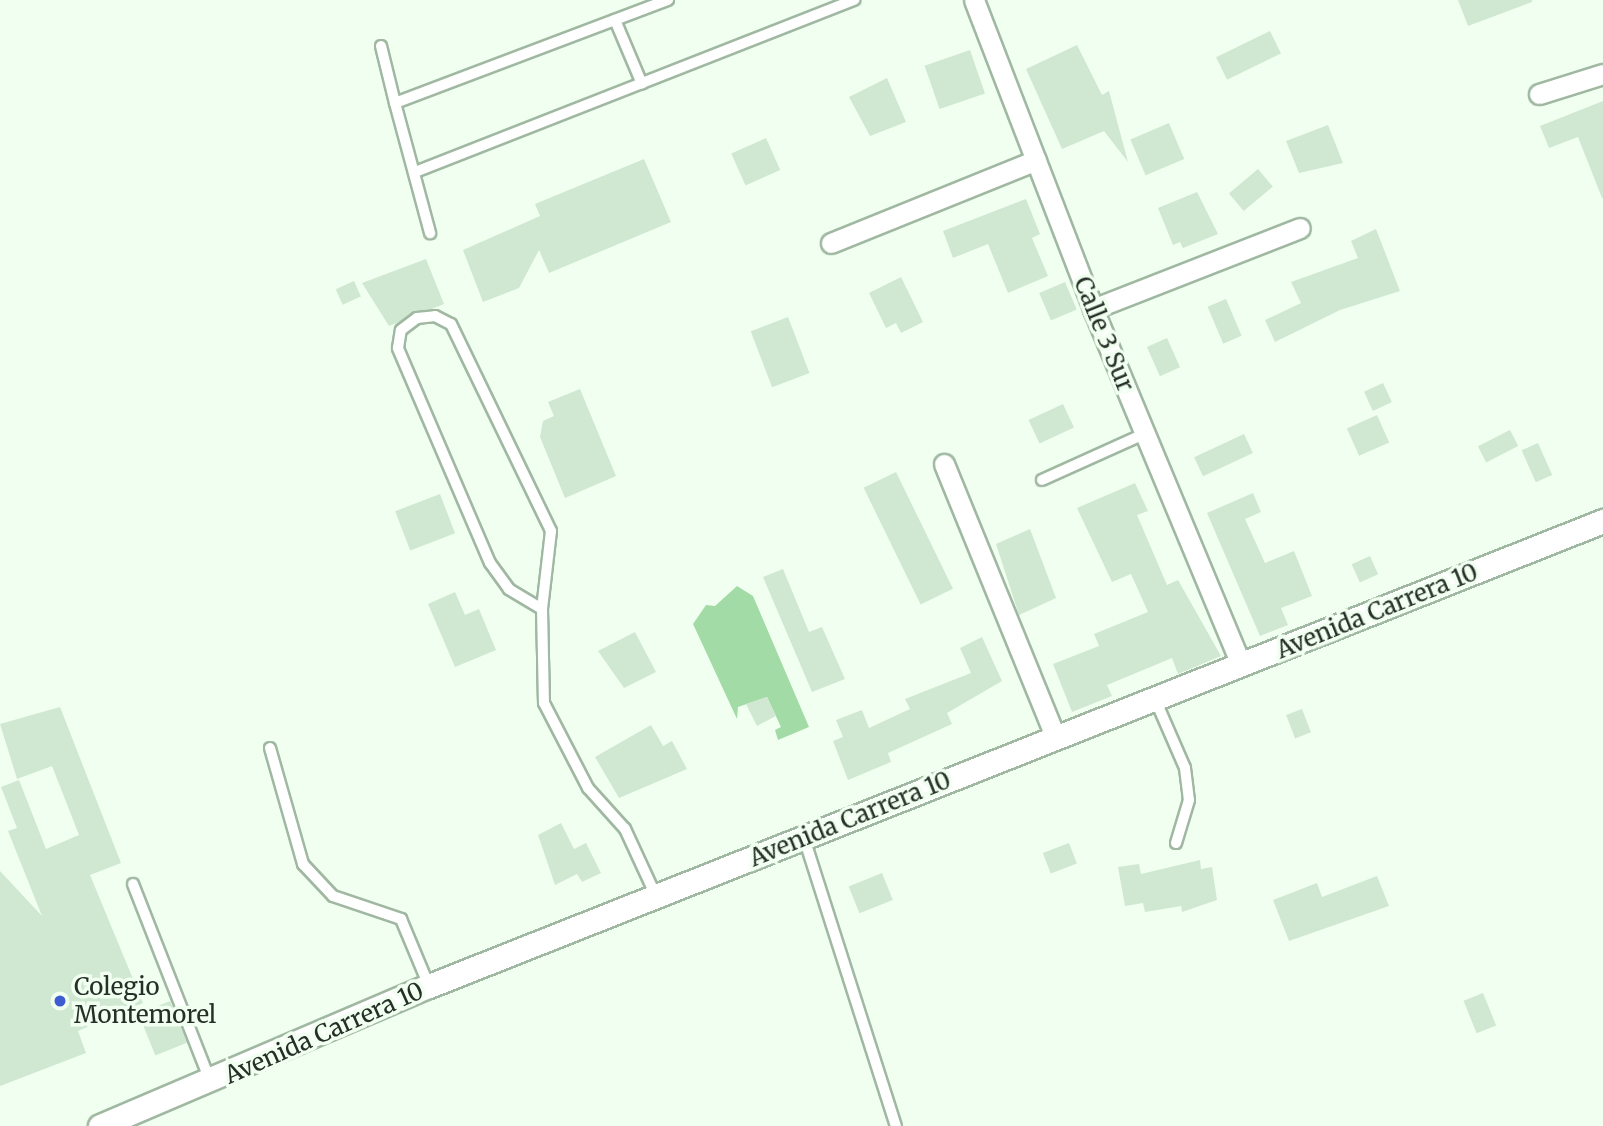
<!DOCTYPE html>
<style>
body{margin:0}
#map{position:relative;width:1603px;height:1126px;overflow:hidden;background:#f0fff0;font-family:Merriweather,serif}
div>[style]{position:absolute}
[style*='--x']{left:calc(var(--x)*1px);top:calc(var(--y)*1px);width:calc(var(--w)*1px);rotate:calc(var(--a)*1deg)}
.forest>*{inset:0;background:#a3dba7}
.building>*{inset:0;background:#d0e8d1;transform-origin:0 0}
.roads{filter:drop-shadow(2px 0 #a0b8a1) drop-shadow(-2px 0 #a0b8a1) drop-shadow(0 2px #a0b8a1) drop-shadow(0 -2px #a0b8a1)}
.service>*{height:10px;margin:-5px;padding:0 5px;transform-origin:5px;border-radius:5px;background:#fff}
.minor>*{height:19px;margin:-9.5px;padding:0 9.5px;transform-origin:9.5px;border-radius:9.5px;background:#fff}
.tertiary>*{height:23px;margin:-11.5px;padding:0 11.5px;transform-origin:11.5px;border-radius:11.5px;background:#fff}
.dots>*{width:19px;height:19px;translate:-50% -50%;box-sizing:border-box;border:4px solid #f0fff0;border-radius:50%}
span{translate:-50% -50%;white-space:nowrap;text-align:center;line-height:1.15;-webkit-text-stroke:7px #f0fff0;paint-order:stroke}
.street-label{font-size:24px;color:#262f27}
.poi-label{font-size:24px;color:#262f27}
.left{translate:0 -50%;text-align:left}
</style>
<div id="map">
<div class="forest">
<i style="clip-path:polygon(737px 586px,753px 596px,809px 727px,778px 740px,775px 730px,781px 727px,767px 697px,738px 707px,737px 719px,693px 624px,706px 605px,715px 606px)"></i>
</div>
<div class="building">
<i style="clip-path:polygon(1458px 0,1532px 0,1532px 2px,1468px 26px)"></i>
<i style="left:1270px;top:31px;width:25px;height:60px;rotate:64deg"></i>
<i style="clip-path:polygon(1077px 45px,1102px 95px,1109px 91px,1128px 162px,1104px 131px,1062px 149px,1026px 69px)"></i>
<i style="left:970px;top:50px;width:46px;height:48px;rotate:71deg"></i>
<i style="clip-path:polygon(887px 78px,906px 122px,870px 136px,849px 97px)"></i>
<i style="clip-path:polygon(1603px 101px,1603px 198px,1602px 198px,1578px 137px,1549px 148px,1540px 126px)"></i>
<i style="left:1169px;top:123px;width:39px;height:42px;rotate:67deg"></i>
<i style="clip-path:polygon(1328px 125px,1343px 163px,1299px 173px,1286px 141px)"></i>
<i style="left:766px;top:138px;width:35px;height:38px;rotate:66deg"></i>
<i style="clip-path:polygon(644px 159px,671px 222px,549px 273px,539px 250px,519px 288px,483px 302px,463px 250px,540px 216px,535px 204px)"></i>
<i style="left:1258px;top:169px;width:23px;height:38px;rotate:50deg"></i>
<i style="clip-path:polygon(1197px 192px,1218px 234px,1183px 248px,1180px 242px,1173px 245px,1158px 208px)"></i>
<i style="clip-path:polygon(1026px 199px,1040px 234px,1032px 238px,1048px 276px,1008px 293px,988px 244px,953px 258px,943px 231px)"></i>
<i style="clip-path:polygon(1376px 229px,1400px 291px,1340px 310px,1275px 342px,1265px 320px,1301px 303px,1291px 282px,1358px 258px,1351px 241px)"></i>
<i style="clip-path:polygon(426px 259px,444px 304px,389px 326px,362px 283px)"></i>
<i style="clip-path:polygon(901px 277px,923px 322px,901px 333px,896px 323px,886px 328px,869px 293px)"></i>
<i style="left:354px;top:281px;width:17px;height:20px;rotate:66deg"></i>
<i style="left:1065px;top:282px;width:30px;height:28px;rotate:67deg"></i>
<i style="left:1226px;top:299px;width:40px;height:20px;rotate:67deg"></i>
<i style="left:788px;top:317px;width:60px;height:40px;rotate:69deg"></i>
<i style="left:1167px;top:338px;width:32px;height:22px;rotate:66deg"></i>
<i style="left:1383px;top:383px;width:21px;height:21px;rotate:65deg"></i>
<i style="clip-path:polygon(580px 389px,616px 476px,565px 498px,540px 437px,543px 421px,554px 416px,548px 402px)"></i>
<i style="left:1063px;top:404px;width:26px;height:38px;rotate:65deg"></i>
<i style="left:1377px;top:415px;width:30px;height:33px;rotate:66deg"></i>
<i style="left:1510px;top:430px;width:18px;height:36px;rotate:63deg"></i>
<i style="left:1244px;top:434px;width:21px;height:55px;rotate:65deg"></i>
<i style="left:1538px;top:443px;width:35px;height:18px;rotate:66deg"></i>
<i style="left:896px;top:472px;width:130px;height:36px;rotate:64deg"></i>
<i style="clip-path:polygon(1135px 483px,1148px 511px,1137px 515px,1167px 585px,1178px 580px,1221px 656px,1178px 674px,1172px 658px,1107px 685px,1112px 696px,1072px 712px,1053px 664px,1099px 646px,1094px 634px,1148px 612px,1131px 574px,1112px 582px,1077px 508px)"></i>
<i style="clip-path:polygon(1253px 493px,1261px 512px,1245px 519px,1265px 563px,1294px 551px,1312px 596px,1281px 608px,1288px 625px,1260px 636px,1207px 513px)"></i>
<i style="left:440px;top:494px;width:42px;height:48px;rotate:69deg"></i>
<i style="clip-path:polygon(1030px 529px,1056px 598px,1019px 615px,996px 544px)"></i>
<i style="left:1370px;top:556px;width:20px;height:20px;rotate:66deg"></i>
<i style="clip-path:polygon(783px 569px,809px 632px,822px 627px,845px 679px,812px 692px,763px 577px)"></i>
<i style="clip-path:polygon(455px 592px,465px 615px,479px 609px,496px 650px,455px 667px,428px 604px)"></i>
<i style="clip-path:polygon(635px 632px,656px 672px,624px 688px,598px 651px)"></i>
<i style="clip-path:polygon(982px 637px,1002px 681px,947px 713px,952px 724px,888px 753px,891px 762px,848px 780px,833px 741px,843px 737px,836px 720px,862px 710px,869px 728px,910px 709px,905px 699px,971px 673px,960px 648px)"></i>
<i style="clip-path:polygon(767px 697px,776px 716px,757px 726px,746px 704px)"></i>
<i style="clip-path:polygon(60px 707px,121px 863px,90px 875px,143px 1003px,78px 1031px,86px 1053px,0 1086px,0 871px,42px 916px,8px 831px,17px 828px,1px 787px,19px 780px,46px 849px,79px 835px,52px 766px,17px 779px,0 724px)"></i>
<i style="left:1302px;top:709px;width:25px;height:17px;rotate:69deg"></i>
<i style="clip-path:polygon(651px 725px,663px 746px,672px 741px,687px 769px,619px 798px,595px 757px)"></i>
<i style="clip-path:polygon(561px 823px,574px 849px,586px 843px,601px 873px,582px 882px,577px 874px,555px 885px,538px 835px)"></i>
<i style="left:1069px;top:843px;width:22px;height:28px;rotate:69deg"></i>
<i style="clip-path:polygon(1200px 860px,1201px 869px,1212px 867px,1217px 900px,1182px 912px,1181px 906px,1145px 912px,1143px 903px,1125px 906px,1118px 867px,1139px 864px,1141px 874px)"></i>
<i style="left:882px;top:873px;width:29px;height:36px;rotate:68deg"></i>
<i style="clip-path:polygon(1377px 876px,1389px 906px,1289px 941px,1273px 900px,1317px 883px,1322px 897px)"></i>
<i style="left:1483px;top:993px;width:35px;height:21px;rotate:68deg"></i>
<i style="left:170px;top:1001px;width:45px;height:34px;rotate:68deg"></i>
</div>
<div class="roads">
<div class="service">
<i style="--x:615;--y:20;--w:69;--a:67.1"></i>
<i style="--x:381;--y:46;--w:59;--a:76.2"></i>
<i style="--x:395;--y:103;--w:292;--a:-20.7"></i>
<i style="--x:395;--y:103;--w:135;--a:74.9"></i>
<i style="--x:415;--y:172;--w:472;--a:-21.4"></i>
<i style="--x:1042;--y:480;--w:112;--a:-24.3"></i>
<i style="--x:542;--y:609;--w:39;--a:-149"></i>
<i style="--x:509;--y:589;--w:32;--a:-126"></i>
<i style="--x:490;--y:563;--w:234;--a:-113.2"></i>
<i style="--x:398;--y:348;--w:18;--a:-81"></i>
<i style="--x:401;--y:330;--w:20;--a:-37"></i>
<i style="--x:417;--y:318;--w:18;--a:-6"></i>
<i style="--x:435;--y:316;--w:18;--a:27"></i>
<i style="--x:451;--y:324;--w:230;--a:64.2"></i>
<i style="--x:551;--y:531;--w:79;--a:96.6"></i>
<i style="--x:542;--y:609;--w:94;--a:88.8"></i>
<i style="--x:544;--y:703;--w:96;--a:62.6"></i>
<i style="--x:588;--y:788;--w:55;--a:47.9"></i>
<i style="--x:625;--y:829;--w:74;--a:65.2"></i>
<i style="--x:1155;--y:699;--w:75;--a:66.5"></i>
<i style="--x:1185;--y:768;--w:32;--a:83"></i>
<i style="--x:1189;--y:800;--w:45;--a:106.8"></i>
<i style="--x:270;--y:748;--w:121;--a:74.1"></i>
<i style="--x:303;--y:864;--w:44;--a:46.8"></i>
<i style="--x:333;--y:896;--w:72;--a:18.7"></i>
<i style="--x:401;--y:919;--w:73;--a:67.3"></i>
<i style="--x:804;--y:838;--w:302;--a:72.3"></i>
<i style="--x:133;--y:884;--w:211;--a:68.6"></i>
</div>
<div class="minor">
<i style="--x:974;--y:0;--w:331;--a:68.9"></i>
<i style="--x:1093;--y:309;--w:385;--a:67.4"></i>
<i style="--x:1539;--y:94;--w:67;--a:-17.4"></i>
<i style="--x:831;--y:243;--w:221;--a:-22"></i>
<i style="--x:1093;--y:309;--w:222;--a:-21.4"></i>
<i style="--x:944;--y:464;--w:296;--a:67.8"></i>
</div>
<div class="tertiary">
<i style="--x:100;--y:1126;--w:358;--a:-23.1"></i>
<i style="--x:429;--y:986;--w:1263;--a:-21.61"></i>
</div>
</div>
<div class="dots">
<i style="left:60px;top:1001px;background:#3e5dd0"></i>
</div>
<div class="street-label">
<span style="left:1104px;top:334px;rotate:68deg">Calle 3 Sur</span>
<span style="left:1377px;top:611px;rotate:-22deg">Avenida Carrera 10</span>
<span style="left:850px;top:819px;rotate:-22deg">Avenida Carrera 10</span>
<span style="left:324px;top:1033px;rotate:-24deg">Avenida Carrera 10</span>
</div>
<div class="poi-label">
<span class="left" style="left:74px;top:1001px">Colegio<br>Montemorel</span>
</div>
</div>
